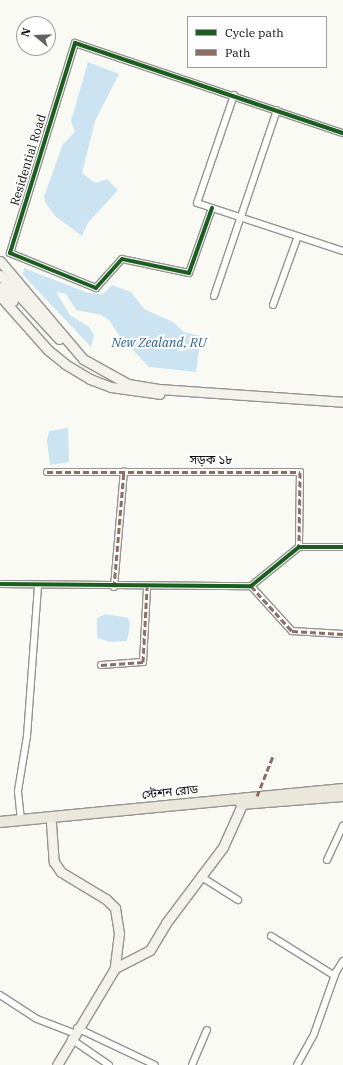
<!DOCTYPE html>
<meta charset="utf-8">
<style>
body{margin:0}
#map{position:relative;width:343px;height:1065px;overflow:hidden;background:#fafaf4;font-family:"IBM Plex Serif","Noto Sans Bengali",serif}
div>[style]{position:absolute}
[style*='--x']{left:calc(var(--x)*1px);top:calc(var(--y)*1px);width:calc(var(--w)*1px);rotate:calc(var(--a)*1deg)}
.water>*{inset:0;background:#cce4f2}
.roads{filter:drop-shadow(1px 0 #949492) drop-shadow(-1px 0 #949492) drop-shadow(0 1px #949492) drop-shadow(0 -1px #949492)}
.street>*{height:6px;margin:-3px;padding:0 3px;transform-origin:3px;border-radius:3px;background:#fefefd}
.secondary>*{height:9px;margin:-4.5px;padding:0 4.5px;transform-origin:4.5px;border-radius:4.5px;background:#f4f3eb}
.primary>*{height:10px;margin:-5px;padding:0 5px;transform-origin:5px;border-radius:5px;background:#ebe7da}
.quiet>*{height:3px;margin-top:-1.5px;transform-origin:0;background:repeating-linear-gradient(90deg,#8d6e63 0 6px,transparent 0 9px)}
.cycleway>*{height:4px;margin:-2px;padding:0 2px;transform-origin:2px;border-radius:2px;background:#1b5e20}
span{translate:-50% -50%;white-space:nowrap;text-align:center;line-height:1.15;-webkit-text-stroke:4px #fff;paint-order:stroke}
.street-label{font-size:12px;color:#0e0e0e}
.water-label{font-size:13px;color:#215f96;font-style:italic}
.legend{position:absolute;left:187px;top:16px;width:140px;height:52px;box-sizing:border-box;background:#fff;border:1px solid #9f9f9f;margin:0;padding:5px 7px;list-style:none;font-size:12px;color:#0e0e0e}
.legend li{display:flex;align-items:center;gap:8px;height:20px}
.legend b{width:20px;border:1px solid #9f9f9f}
.north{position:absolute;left:16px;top:16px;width:40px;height:40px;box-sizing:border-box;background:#fff;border:1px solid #9f9f9f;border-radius:50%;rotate:289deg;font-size:11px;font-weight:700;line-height:16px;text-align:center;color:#0e0e0e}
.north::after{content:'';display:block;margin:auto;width:14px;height:18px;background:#61615e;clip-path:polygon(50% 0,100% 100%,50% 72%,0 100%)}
</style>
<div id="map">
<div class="water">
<i style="clip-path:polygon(88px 62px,119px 74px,95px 121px,82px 173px,95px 183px,107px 179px,118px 190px,88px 223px,82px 236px,55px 216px,45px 202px,44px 196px,63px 144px,75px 132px,71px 121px)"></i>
<i style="clip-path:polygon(24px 268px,88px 293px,103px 294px,112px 285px,131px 292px,144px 309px,173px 322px,184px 332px,201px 336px,196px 372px,149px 367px,118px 334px,109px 320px,101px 315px,76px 310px,66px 294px,56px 292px,70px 315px,89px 327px,94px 335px,91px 347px,23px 275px)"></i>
<i style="clip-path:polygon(68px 428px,69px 462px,50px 465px,47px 441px,49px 431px)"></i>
<i style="clip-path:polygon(106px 614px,128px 618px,130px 625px,127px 641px,110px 642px,97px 638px,97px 618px)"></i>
</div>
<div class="roads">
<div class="street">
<i style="--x:234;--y:95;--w:114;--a:108.9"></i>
<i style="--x:197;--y:203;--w:154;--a:18.2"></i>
<i style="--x:212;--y:208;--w:69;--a:109.5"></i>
<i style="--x:189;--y:273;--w:68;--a:-168.2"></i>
<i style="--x:122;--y:259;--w:39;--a:132"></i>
<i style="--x:96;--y:288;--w:93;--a:-157.9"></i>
<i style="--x:10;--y:253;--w:220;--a:-72.8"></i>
<i style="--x:75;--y:43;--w:283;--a:18.6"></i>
<i style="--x:214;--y:296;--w:196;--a:-71.3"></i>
<i style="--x:273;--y:305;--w:73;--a:-70.1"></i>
<i style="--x:47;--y:472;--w:253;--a:0"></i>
<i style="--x:300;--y:472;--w:75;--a:90.8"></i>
<i style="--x:0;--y:584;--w:251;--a:0.5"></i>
<i style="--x:251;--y:586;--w:62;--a:-39.1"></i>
<i style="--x:299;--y:547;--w:44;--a:0"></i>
<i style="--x:251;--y:586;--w:61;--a:47.7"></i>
<i style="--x:292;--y:631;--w:51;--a:3.4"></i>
<i style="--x:114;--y:587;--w:116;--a:-85.1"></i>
<i style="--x:101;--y:665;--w:42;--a:-4.1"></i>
<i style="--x:143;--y:662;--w:75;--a:-86.9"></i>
<i style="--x:21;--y:820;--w:29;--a:-96"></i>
<i style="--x:18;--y:791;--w:56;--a:-80.7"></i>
<i style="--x:27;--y:736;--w:151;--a:-85.8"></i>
<i style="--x:327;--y:860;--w:38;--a:-65"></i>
<i style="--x:200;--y:876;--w:45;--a:32.3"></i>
<i style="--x:271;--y:936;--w:75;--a:32"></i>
<i style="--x:0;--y:995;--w:44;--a:33"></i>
<i style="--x:37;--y:1019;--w:40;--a:21"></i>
<i style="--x:77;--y:1028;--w:86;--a:25.4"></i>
<i style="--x:71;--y:1039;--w:46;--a:34.4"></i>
<i style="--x:192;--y:1065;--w:38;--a:-67"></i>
<i style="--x:297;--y:1065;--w:35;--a:-61"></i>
<i style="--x:314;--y:1034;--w:66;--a:-70.5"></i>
<i style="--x:336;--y:972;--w:13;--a:-58"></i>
</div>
<div class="secondary">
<i style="--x:0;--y:261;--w:128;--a:49.7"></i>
<i style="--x:83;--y:359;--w:51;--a:29.1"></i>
<i style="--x:128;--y:384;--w:31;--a:9"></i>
<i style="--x:159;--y:389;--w:184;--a:4"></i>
<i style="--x:0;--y:275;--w:87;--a:47.3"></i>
<i style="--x:0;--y:287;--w:19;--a:47"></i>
<i style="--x:0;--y:296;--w:72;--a:48.4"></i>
<i style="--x:48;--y:350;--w:22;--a:39"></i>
<i style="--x:65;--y:364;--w:29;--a:31"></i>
<i style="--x:90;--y:379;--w:22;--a:21"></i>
<i style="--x:111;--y:387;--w:49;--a:8.1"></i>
<i style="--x:51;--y:823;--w:39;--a:86"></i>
<i style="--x:54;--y:862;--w:12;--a:55"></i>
<i style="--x:61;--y:872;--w:52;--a:31"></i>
<i style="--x:106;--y:899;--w:13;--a:45"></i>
<i style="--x:115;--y:908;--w:25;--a:81"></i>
<i style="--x:119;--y:933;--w:35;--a:97"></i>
<i style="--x:57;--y:1065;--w:113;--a:-59.1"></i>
<i style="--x:115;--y:968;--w:39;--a:-27"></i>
<i style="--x:150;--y:950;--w:31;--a:-59"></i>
<i style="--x:166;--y:923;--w:95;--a:-53.1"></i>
<i style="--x:223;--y:847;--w:54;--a:-65.8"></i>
</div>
<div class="primary">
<i style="--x:241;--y:804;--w:102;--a:-4.5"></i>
<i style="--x:0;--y:822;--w:345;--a:-5.5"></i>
</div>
</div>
<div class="quiet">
<i style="--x:47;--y:472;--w:253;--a:0"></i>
<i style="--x:300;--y:472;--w:75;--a:90.8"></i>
<i style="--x:251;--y:586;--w:61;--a:47.7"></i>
<i style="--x:292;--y:631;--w:51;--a:3.4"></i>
<i style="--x:114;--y:587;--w:116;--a:-85.1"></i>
<i style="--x:101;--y:665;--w:42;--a:-4.1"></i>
<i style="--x:143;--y:662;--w:75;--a:-86.9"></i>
<i style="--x:257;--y:796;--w:43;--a:-68.2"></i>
</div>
<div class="cycleway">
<i style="--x:212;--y:208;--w:69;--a:109.5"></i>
<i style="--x:189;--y:273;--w:68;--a:-168.2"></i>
<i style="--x:122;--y:259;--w:39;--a:132"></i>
<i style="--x:96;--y:288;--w:93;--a:-157.9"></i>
<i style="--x:10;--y:253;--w:220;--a:-72.8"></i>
<i style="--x:75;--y:43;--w:283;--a:18.6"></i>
<i style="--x:0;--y:584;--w:251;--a:0.5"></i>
<i style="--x:251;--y:586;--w:62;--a:-39.1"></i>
<i style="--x:299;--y:547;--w:44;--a:0"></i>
</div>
<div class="street-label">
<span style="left:28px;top:160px;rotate:-73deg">Residential Road</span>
<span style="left:211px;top:460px">সড়ক ১৮</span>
<span style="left:170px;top:792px;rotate:-6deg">স্টেশন রোড</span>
</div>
<div class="water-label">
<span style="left:159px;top:343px">New Zealand, RU</span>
</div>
<ul class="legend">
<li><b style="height:5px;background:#1b5e20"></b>Cycle path</li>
<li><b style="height:5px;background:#8d6e63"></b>Path</li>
</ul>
<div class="north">N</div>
</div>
